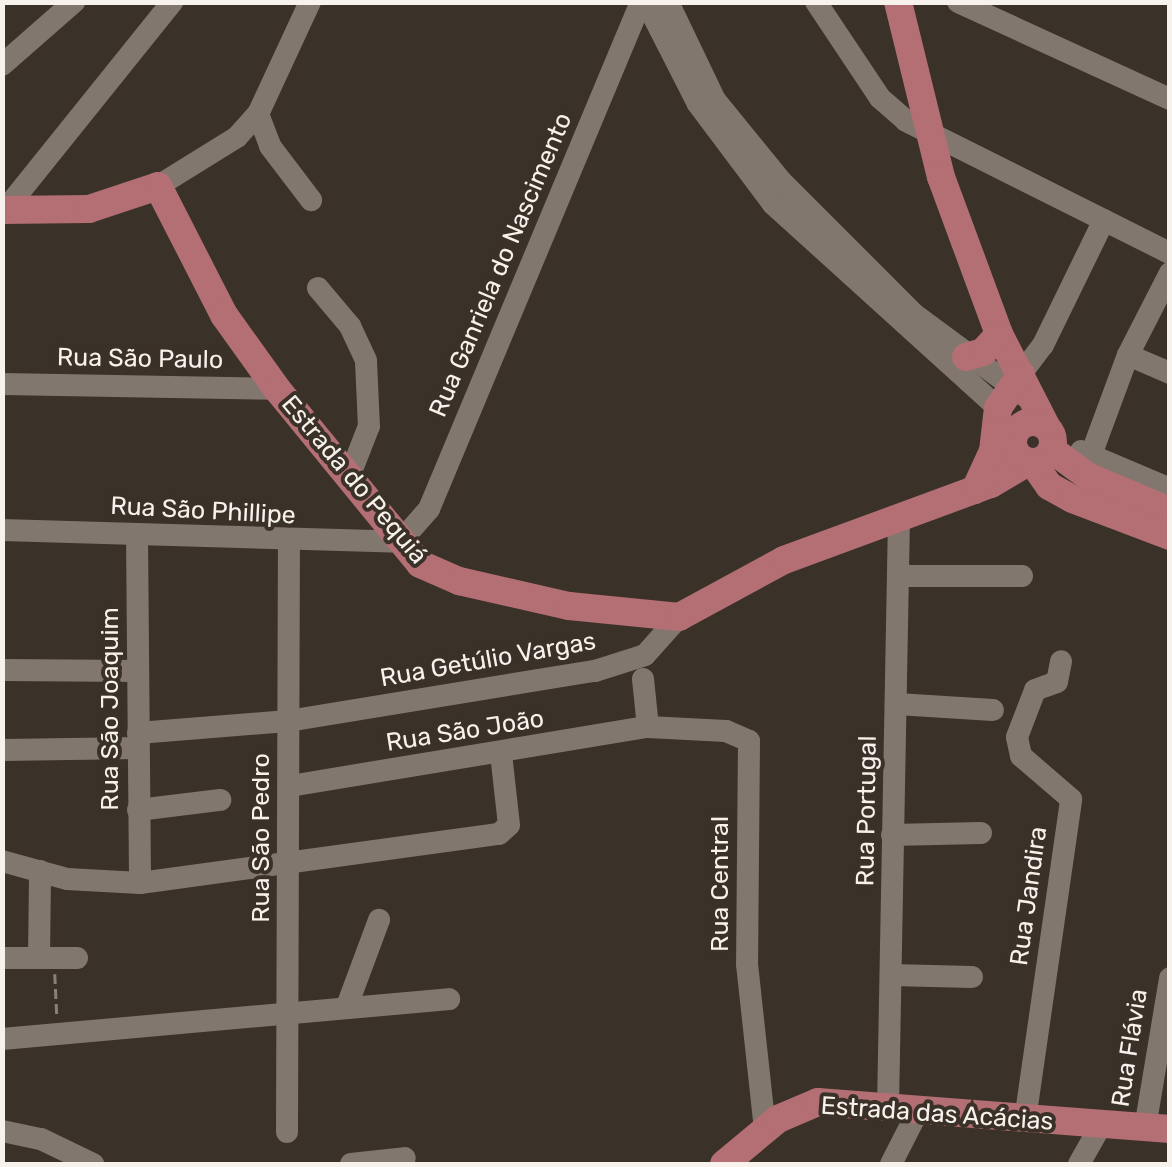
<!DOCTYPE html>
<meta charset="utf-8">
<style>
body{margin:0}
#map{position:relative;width:1172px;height:1167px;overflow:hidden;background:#3a3129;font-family:Rubik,sans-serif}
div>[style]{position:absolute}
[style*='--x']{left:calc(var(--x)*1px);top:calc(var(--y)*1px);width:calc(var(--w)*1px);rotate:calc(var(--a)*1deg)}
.path>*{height:2.5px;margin-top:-1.25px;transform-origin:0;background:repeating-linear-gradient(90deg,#888079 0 10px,transparent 0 15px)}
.minor>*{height:22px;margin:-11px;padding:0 11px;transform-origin:11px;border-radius:11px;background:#82776f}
.major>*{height:28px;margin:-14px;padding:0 14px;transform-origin:14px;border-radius:14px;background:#b36f73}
.major>.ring{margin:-14px;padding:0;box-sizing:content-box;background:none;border:28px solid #b36f73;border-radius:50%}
span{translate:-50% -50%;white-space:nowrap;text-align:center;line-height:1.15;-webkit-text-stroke:8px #3a3129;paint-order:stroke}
.street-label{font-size:25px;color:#f8f2ed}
.frame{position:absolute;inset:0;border:5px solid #f8f2ed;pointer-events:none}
</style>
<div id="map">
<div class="path">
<i style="--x:55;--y:974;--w:42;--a:87.3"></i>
</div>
<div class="minor">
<i style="--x:646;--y:2;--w:114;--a:63"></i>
<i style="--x:698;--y:104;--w:125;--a:53.1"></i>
<i style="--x:773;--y:204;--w:304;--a:42.2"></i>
<i style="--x:668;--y:2;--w:109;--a:64.4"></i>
<i style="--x:715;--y:100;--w:104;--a:50.8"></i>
<i style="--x:781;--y:181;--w:188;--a:45"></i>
<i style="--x:914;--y:314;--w:138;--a:36.5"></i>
<i style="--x:816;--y:2;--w:115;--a:56.3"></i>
<i style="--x:880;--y:98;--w:35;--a:41"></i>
<i style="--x:906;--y:121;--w:295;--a:26.6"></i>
<i style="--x:958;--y:2;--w:233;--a:24.6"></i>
<i style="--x:2;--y:65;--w:96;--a:-41.2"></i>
<i style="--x:258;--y:114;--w:34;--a:69"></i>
<i style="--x:270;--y:146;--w:68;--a:52.8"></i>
<i style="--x:158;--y:186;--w:93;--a:-31.8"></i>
<i style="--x:237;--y:137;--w:31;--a:-48"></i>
<i style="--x:258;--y:114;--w:123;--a:-65.1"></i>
<i style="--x:5;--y:210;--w:267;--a:-51.2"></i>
<i style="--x:318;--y:288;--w:50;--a:49.9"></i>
<i style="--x:350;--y:326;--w:38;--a:65"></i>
<i style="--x:366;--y:361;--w:65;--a:87.4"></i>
<i style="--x:369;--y:426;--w:55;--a:111.4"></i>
<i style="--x:1128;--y:355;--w:46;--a:23.2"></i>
<i style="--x:1021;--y:374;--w:36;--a:-53"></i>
<i style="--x:1043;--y:345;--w:139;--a:-64"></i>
<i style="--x:2;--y:384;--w:275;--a:1"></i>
<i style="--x:1081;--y:451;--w:97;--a:23.1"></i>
<i style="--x:1091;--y:455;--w:107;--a:-69.7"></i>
<i style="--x:1128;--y:355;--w:92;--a:-62.9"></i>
<i style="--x:2;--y:530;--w:398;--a:1.7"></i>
<i style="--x:400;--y:542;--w:44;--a:-48.7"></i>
<i style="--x:429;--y:509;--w:550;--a:-67.31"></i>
<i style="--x:137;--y:534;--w:349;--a:89.5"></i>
<i style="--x:901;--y:576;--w:121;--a:0"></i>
<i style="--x:2;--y:670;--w:135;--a:0.4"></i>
<i style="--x:643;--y:679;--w:48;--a:84.1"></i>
<i style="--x:897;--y:704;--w:96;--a:3.6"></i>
<i style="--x:138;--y:733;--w:150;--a:-4.6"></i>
<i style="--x:288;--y:721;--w:311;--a:-9.3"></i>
<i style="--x:595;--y:671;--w:52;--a:-17.7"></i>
<i style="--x:645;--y:655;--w:51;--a:-48.2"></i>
<i style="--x:2;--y:750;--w:136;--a:-0.8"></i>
<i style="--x:290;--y:786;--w:363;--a:-9.4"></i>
<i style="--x:648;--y:727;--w:78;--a:2.9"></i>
<i style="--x:726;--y:731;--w:25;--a:23"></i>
<i style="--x:749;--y:741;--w:223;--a:90.5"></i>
<i style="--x:747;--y:964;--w:168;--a:83.8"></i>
<i style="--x:138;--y:810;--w:83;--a:-7"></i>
<i style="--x:892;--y:835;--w:89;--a:-1.3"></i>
<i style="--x:2;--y:861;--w:67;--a:15.5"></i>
<i style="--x:67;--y:879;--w:73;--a:3.1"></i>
<i style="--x:140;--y:883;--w:362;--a:-7.8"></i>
<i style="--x:499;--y:834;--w:13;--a:-42"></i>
<i style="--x:509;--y:825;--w:71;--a:-96.4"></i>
<i style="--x:2;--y:958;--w:75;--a:0"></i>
<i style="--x:39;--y:958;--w:87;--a:-89.3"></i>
<i style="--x:891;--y:975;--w:81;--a:1.4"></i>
<i style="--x:347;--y:1006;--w:92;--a:-69.6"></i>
<i style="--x:2;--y:1039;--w:449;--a:-5.1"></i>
<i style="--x:888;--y:1107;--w:590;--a:-88.93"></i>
<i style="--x:1025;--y:1120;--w:324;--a:-81.8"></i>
<i style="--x:1071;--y:799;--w:66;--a:-139.3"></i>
<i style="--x:1021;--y:756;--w:19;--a:-102"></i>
<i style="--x:1017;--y:737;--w:50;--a:-69"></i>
<i style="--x:1035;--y:690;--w:23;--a:-20"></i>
<i style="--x:1057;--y:682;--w:21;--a:-79"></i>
<i style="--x:1145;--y:1128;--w:152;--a:-80.5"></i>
<i style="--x:2;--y:1131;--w:40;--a:12"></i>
<i style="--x:41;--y:1139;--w:58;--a:25.7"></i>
<i style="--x:287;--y:1132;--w:588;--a:-89.81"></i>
<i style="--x:351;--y:1164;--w:54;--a:-6.3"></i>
<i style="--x:891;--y:1164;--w:59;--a:-63"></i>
<i style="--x:1079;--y:1164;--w:45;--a:-60.6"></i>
</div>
<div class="major">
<i style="--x:898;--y:2;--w:180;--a:76.2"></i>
<i style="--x:941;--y:177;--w:167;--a:69.7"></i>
<i style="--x:999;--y:334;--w:103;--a:62.9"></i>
<i style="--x:2;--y:210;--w:87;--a:-0.7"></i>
<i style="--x:89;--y:209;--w:73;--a:-18.4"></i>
<i style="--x:158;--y:186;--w:145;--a:62.9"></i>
<i style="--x:224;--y:315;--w:91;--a:54.4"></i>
<i style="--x:277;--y:389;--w:226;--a:50.7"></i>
<i style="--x:420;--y:564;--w:43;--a:23.6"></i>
<i style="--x:459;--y:581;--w:113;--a:12.8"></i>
<i style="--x:569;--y:606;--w:111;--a:5.7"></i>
<i style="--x:679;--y:617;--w:119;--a:-28.5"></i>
<i style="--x:784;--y:560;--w:221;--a:-20.2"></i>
<i style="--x:991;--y:484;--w:43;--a:-30.7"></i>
<i style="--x:966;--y:357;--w:18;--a:-16"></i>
<i style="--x:983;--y:352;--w:24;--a:-48"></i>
<i class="ring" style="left:1013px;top:422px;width:12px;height:12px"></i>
<i style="--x:1052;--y:450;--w:46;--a:36.1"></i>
<i style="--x:1089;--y:477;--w:88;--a:22.8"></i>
<i style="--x:1033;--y:463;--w:28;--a:55"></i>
<i style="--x:1049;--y:486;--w:26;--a:29"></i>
<i style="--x:1072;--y:499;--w:105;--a:20.7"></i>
<i style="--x:975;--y:490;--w:43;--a:-65.2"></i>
<i style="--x:993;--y:451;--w:43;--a:-83.4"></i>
<i style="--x:998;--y:408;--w:41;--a:-55.9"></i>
<i style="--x:724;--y:1164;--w:70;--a:-39.8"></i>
<i style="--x:778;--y:1119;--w:43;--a:-23"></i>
<i style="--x:818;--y:1102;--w:353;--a:4.4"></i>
</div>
<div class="street-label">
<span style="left:501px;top:265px;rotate:-67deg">Rua Ganriela do Nascimento</span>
<span style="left:140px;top:359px;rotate:1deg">Rua São Paulo</span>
<span style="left:354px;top:480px;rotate:50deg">Estrada do Pequiá</span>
<span style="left:203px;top:511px;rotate:3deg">Rua São Phillipe</span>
<span style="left:488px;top:660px;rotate:-10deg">Rua Getúlio Vargas</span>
<span style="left:110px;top:709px;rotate:-90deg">Rua São Joaquim</span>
<span style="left:465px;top:731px;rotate:-9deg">Rua São João</span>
<span style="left:867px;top:811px;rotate:-89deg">Rua Portugal</span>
<span style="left:261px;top:838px;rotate:-90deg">Rua São Pedro</span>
<span style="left:720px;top:884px;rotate:-90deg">Rua Central</span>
<span style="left:1029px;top:896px;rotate:-82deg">Rua Jandira</span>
<span style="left:1130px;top:1048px;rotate:-81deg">Rua Flávia</span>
<span style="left:937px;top:1114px;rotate:4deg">Estrada das Acácias</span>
</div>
<div class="frame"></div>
</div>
